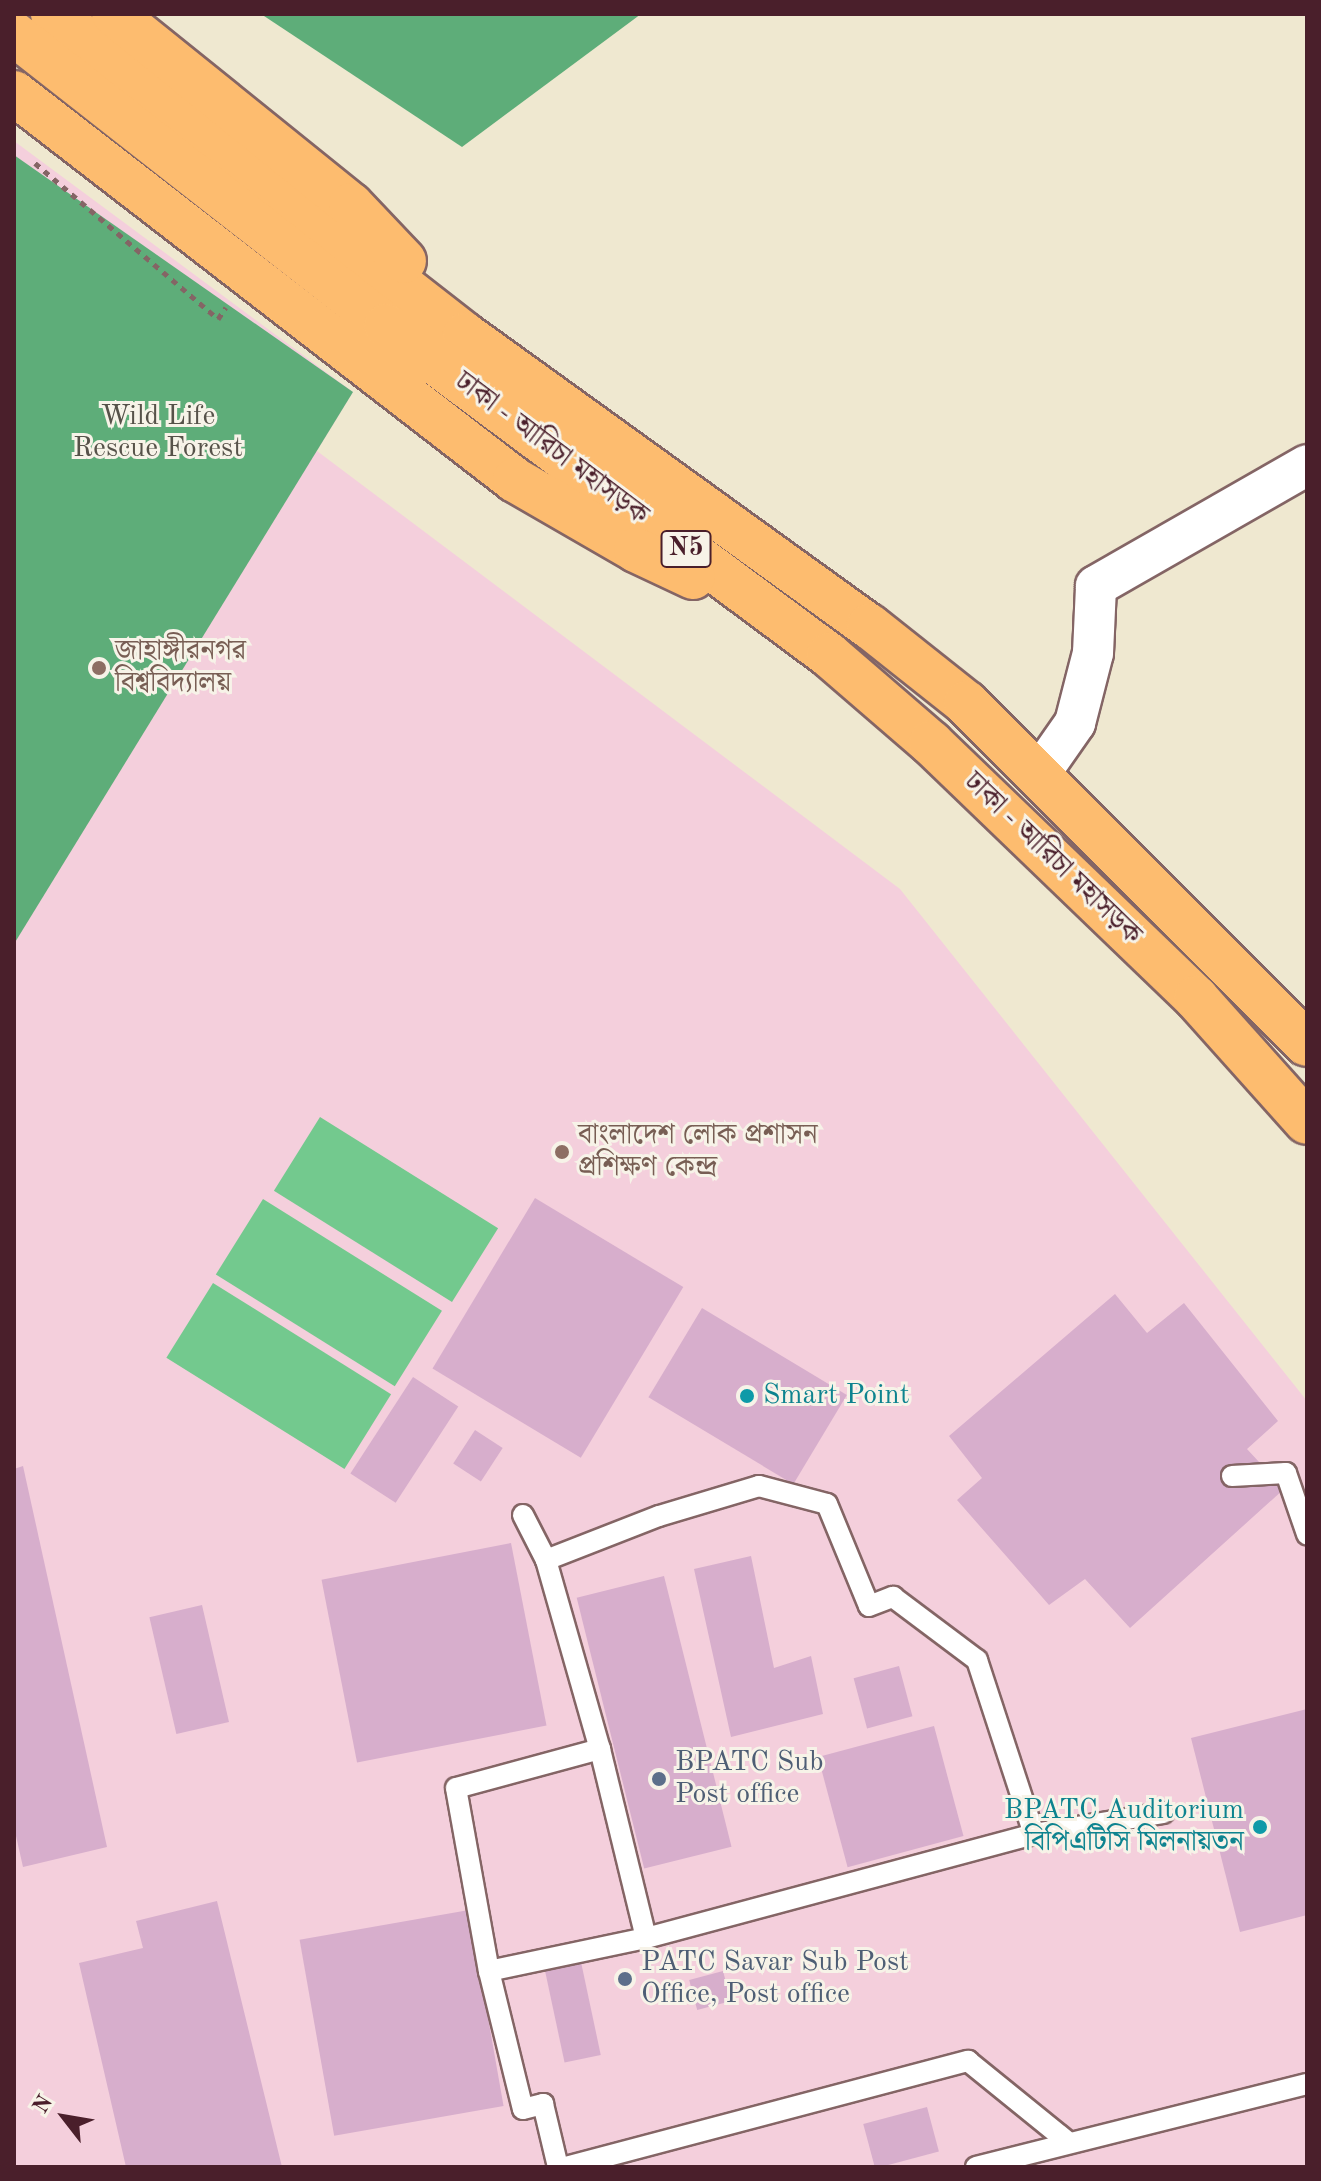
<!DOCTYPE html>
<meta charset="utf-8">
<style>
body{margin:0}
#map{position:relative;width:1321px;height:2181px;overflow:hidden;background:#efe8d0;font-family:"Old Standard TT","Noto Serif Bengali",serif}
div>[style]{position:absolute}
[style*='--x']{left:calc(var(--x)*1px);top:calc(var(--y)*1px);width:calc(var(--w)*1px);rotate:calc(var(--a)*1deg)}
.built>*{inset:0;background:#f4cfdc}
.green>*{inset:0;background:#73c98e;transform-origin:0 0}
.forest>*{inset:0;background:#5ead79}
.building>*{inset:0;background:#d7aecc;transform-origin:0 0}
.path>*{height:5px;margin-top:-2.5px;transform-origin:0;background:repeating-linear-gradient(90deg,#846565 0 6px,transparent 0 12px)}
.roads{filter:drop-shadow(2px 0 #846565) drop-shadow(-2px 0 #846565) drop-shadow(0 2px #846565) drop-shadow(0 -2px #846565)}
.lane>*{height:20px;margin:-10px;padding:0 10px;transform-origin:10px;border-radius:10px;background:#fff}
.street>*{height:40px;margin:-20px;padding:0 20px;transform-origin:20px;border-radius:20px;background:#fff}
.highway>*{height:44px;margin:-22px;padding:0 22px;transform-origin:22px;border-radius:22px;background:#fdbc6f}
.dots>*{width:22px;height:22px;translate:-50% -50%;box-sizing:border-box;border:4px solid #f7f3e8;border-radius:50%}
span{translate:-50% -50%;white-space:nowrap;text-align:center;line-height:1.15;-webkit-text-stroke:6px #f7f3e8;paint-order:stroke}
.shield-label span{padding:2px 6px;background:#f7f3e8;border:2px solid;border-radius:6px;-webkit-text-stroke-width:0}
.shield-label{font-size:26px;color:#4a1f2b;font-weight:700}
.park-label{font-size:28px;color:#565249}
.street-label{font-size:28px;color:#4a1f2b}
.education-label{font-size:28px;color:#785e54}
.left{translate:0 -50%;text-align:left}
.culture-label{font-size:28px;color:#0d838f}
.right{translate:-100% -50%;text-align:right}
.service-label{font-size:28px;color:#4e5e75}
.frame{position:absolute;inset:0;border:16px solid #4a1f2b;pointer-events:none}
.north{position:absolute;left:24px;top:2077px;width:80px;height:80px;-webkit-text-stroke:6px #f7f3e8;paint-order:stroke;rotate:301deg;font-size:22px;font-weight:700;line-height:32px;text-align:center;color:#4a1f2b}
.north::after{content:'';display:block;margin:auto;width:28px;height:36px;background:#4a1f2b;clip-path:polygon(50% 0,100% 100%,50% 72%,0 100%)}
</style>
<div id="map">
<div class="built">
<i style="clip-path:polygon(14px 141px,353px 392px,317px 451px,900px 889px,1307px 1401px,1307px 2167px,14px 2167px)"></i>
</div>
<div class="green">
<i style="left:320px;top:1117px;width:210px;height:87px;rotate:32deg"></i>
<i style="left:263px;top:1199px;width:211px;height:89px;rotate:32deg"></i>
<i style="left:213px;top:1283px;width:210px;height:88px;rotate:32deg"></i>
</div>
<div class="forest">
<i style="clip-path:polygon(261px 14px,641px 14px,462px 147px)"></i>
<i style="clip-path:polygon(14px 155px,353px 392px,14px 944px)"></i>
</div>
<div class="building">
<i style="left:535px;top:1198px;width:173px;height:199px;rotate:31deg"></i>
<i style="clip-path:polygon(1115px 1294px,1147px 1333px,1184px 1303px,1278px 1421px,1247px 1449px,1284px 1489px,1130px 1628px,1085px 1579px,1049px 1605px,957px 1500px,982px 1478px,949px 1436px)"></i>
<i style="left:702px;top:1308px;width:169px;height:104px;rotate:31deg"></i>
<i style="left:413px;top:1377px;width:54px;height:115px;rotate:33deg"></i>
<i style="left:475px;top:1430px;width:33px;height:40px;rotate:33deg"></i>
<i style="clip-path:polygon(23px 1466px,107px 1847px,23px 1867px,14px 1827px,14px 1469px)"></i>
<i style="left:511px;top:1543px;width:186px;height:193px;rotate:79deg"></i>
<i style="clip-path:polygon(751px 1556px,774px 1668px,811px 1656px,823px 1714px,731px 1737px,694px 1569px)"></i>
<i style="left:664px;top:1576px;width:279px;height:90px;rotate:76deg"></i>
<i style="left:202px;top:1605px;width:120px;height:54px;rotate:77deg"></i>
<i style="left:899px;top:1666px;width:52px;height:47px;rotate:75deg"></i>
<i style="clip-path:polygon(1307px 1709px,1307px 1915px,1240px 1932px,1191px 1738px)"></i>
<i style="left:934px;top:1726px;width:114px;height:120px;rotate:75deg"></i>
<i style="clip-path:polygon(217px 1901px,282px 2167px,126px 2167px,79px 1963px,143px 1948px,136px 1921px)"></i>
<i style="left:469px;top:1910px;width:199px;height:172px;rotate:80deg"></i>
<i style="left:581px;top:1962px;width:95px;height:37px;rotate:78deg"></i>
<i style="left:723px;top:1971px;width:31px;height:35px;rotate:75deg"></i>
<i style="left:927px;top:2107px;width:46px;height:66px;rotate:75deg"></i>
</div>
<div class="path">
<i style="--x:35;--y:163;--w:240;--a:40.4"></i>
<i style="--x:218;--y:319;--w:14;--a:-56"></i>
</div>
<div class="roads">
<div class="lane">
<i style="--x:1232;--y:1476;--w:54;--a:-3.2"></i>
<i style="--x:1286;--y:1473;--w:65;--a:71"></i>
<i style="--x:523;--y:1515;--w:51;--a:62.9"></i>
<i style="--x:546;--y:1560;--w:121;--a:-21.3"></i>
<i style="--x:659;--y:1516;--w:104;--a:-16.7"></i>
<i style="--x:759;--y:1486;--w:70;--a:14.8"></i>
<i style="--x:827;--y:1504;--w:110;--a:67.6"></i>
<i style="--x:869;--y:1606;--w:26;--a:-21"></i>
<i style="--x:893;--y:1597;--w:105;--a:36.9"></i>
<i style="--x:977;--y:1660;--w:183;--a:71.9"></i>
<i style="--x:546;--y:1560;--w:197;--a:74.1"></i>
<i style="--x:646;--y:1938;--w:195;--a:-103.7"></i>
<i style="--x:600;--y:1749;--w:149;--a:164.8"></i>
<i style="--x:456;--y:1788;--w:186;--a:79.8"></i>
<i style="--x:489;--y:1971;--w:160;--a:-11.9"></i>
<i style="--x:646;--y:1938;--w:402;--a:-15"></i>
<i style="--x:1034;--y:1834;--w:131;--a:-9.2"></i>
<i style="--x:489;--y:1971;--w:142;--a:76.2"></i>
<i style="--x:523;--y:2109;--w:21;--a:-14"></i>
<i style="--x:543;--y:2104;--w:65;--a:76.6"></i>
<i style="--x:566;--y:2167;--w:416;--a:-14.8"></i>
<i style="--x:968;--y:2061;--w:129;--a:39"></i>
<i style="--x:976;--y:2167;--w:341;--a:-14.1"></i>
</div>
<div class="street">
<i style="--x:1038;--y:776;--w:65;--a:-55.1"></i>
<i style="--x:1075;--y:723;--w:72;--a:-75.6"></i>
<i style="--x:1093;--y:653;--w:67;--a:-87.4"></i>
<i style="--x:1096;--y:586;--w:243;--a:-29.8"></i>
</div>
<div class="highway">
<i style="--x:53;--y:14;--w:522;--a:37.92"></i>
<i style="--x:465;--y:335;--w:498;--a:35.8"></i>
<i style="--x:869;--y:626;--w:124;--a:38.4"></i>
<i style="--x:966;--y:703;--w:482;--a:45"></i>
<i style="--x:114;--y:14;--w:304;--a:38.9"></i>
<i style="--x:351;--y:205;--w:77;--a:46.6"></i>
<i style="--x:14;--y:34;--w:473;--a:38.1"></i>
<i style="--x:386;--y:326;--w:552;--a:36.6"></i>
<i style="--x:829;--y:655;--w:135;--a:40.8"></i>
<i style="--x:931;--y:743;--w:368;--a:43.9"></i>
<i style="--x:1196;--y:998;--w:166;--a:48.2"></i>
<i style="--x:14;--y:93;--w:633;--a:37.68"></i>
<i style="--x:515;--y:480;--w:140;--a:30"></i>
<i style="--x:636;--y:550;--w:63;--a:25.3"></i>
</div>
</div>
<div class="dots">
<i style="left:99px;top:668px;background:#8d6e63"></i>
<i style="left:562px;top:1152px;background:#8d6e63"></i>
<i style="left:747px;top:1396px;background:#0f9aa8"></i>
<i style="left:659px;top:1779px;background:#5c6f8a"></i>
<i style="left:1260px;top:1827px;background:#0f9aa8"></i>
<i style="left:625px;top:1979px;background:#5c6f8a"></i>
</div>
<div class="shield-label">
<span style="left:686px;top:549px">N5</span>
</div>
<div class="park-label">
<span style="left:158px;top:433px">Wild Life<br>Rescue Forest</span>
</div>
<div class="street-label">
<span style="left:551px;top:449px;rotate:37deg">ঢাকা - আরিচা মহাসড়ক</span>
<span style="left:1052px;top:859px;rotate:44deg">ঢাকা - আরিচা মহাসড়ক</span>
</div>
<div class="education-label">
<span class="left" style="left:115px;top:668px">জাহাঙ্গীরনগর<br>বিশ্ববিদ্যালয়</span>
<span class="left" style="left:578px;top:1152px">বাংলাদেশ লোক প্রশাসন<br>প্রশিক্ষণ কেন্দ্র</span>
</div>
<div class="culture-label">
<span class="left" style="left:763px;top:1396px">Smart Point</span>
<span class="right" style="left:1244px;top:1827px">BPATC Auditorium<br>বিপিএটিসি মিলনায়তন</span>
</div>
<div class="service-label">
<span class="left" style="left:675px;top:1779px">BPATC Sub<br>Post office</span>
<span class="left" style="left:641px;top:1979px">PATC Savar Sub Post<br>Office, Post office</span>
</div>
<div class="frame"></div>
<div class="north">N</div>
</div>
